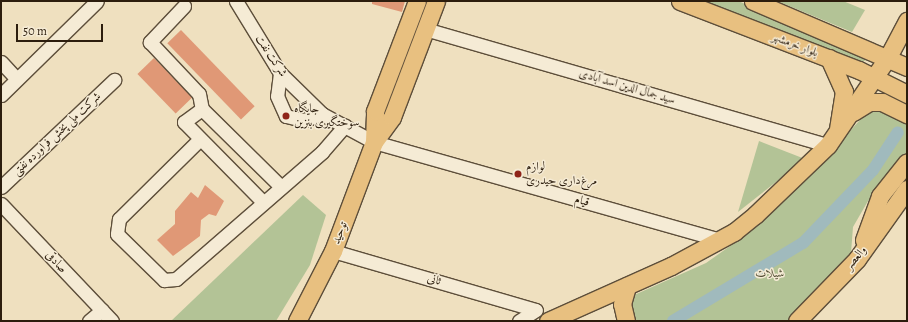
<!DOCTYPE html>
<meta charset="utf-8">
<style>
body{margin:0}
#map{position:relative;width:908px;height:322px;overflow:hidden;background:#efe0bf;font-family:Alegreya,Amiri,serif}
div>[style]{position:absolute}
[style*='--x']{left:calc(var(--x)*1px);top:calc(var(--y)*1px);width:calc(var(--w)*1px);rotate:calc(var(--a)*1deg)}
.green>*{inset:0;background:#b3c396}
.canal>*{height:12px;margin:-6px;padding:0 6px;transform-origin:6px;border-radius:6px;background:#a0babd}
.building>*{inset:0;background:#e09876;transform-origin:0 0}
.roads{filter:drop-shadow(1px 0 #5d4e3a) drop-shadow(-1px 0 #5d4e3a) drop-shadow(0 1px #5d4e3a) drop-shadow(0 -1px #5d4e3a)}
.minor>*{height:13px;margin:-6.5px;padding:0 6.5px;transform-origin:6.5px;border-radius:6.5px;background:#f5ebd5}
.major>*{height:17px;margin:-8.5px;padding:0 8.5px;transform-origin:8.5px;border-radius:8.5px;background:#e8c080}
.dots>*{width:11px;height:11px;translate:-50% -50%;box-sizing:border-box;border:2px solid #f5ebd5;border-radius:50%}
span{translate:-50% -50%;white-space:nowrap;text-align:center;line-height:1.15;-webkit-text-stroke:3px #f5ebd5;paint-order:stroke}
.street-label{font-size:12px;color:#2c1d0d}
.poi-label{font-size:12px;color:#2c1d0d}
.left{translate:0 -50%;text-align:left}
.park-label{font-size:12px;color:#544f36;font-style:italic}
.frame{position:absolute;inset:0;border:2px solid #2c1d0d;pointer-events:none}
.scale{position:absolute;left:16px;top:24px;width:87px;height:18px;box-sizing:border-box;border:2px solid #2c1d0d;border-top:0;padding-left:5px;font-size:12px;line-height:14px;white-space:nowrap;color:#2c1d0d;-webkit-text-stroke:3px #f5ebd5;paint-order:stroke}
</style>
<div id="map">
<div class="green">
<i style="clip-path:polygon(695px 1px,738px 1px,855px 48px,864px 54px,866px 60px,860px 63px)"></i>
<i style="clip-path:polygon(777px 1px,843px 1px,865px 10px,852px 32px)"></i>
<i style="clip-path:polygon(882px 107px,907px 120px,907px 152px,868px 201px,853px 227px,851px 253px,790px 321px,634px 321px,632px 296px,706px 263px,740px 239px,797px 189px,870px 109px)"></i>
<i style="clip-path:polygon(759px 141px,805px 159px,738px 212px)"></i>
<i style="clip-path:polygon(303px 195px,326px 215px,310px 265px,276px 321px,171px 321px)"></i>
</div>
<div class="canal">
<i style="--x:673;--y:321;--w:152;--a:-31"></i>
<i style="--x:803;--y:243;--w:101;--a:-46.2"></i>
<i style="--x:873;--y:170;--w:45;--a:-56.7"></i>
</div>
<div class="building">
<i style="clip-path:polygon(372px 1px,405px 1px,402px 12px,372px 4px)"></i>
<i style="left:181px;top:30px;width:106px;height:19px;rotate:46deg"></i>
<i style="left:154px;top:58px;width:55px;height:23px;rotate:46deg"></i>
<i style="clip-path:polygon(205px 185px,224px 201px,216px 216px,209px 214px,201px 220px,200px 236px,173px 256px,157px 240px,175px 224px,175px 211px,191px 192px,198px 198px)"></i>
</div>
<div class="roads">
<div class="minor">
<i style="--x:236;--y:1;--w:84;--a:58.6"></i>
<i style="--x:280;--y:73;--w:59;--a:44.3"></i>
<i style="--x:322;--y:114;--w:59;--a:28.3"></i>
<i style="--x:374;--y:142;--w:360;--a:15.8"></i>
<i style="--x:184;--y:6;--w:50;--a:133.4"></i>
<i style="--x:150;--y:42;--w:71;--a:46.7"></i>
<i style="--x:199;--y:94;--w:15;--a:79"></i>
<i style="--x:425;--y:29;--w:419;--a:16.1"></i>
<i style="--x:1;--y:62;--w:23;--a:47"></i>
<i style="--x:280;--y:73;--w:23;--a:97"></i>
<i style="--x:277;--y:96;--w:22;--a:66"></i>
<i style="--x:286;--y:116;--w:18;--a:13"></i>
<i style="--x:304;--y:120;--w:19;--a:-18"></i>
<i style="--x:1;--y:95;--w:134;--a:-44.4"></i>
<i style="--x:200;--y:139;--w:114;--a:135.4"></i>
<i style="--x:119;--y:219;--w:15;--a:98"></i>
<i style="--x:117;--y:234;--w:66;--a:44.4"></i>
<i style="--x:164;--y:280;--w:12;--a:-5"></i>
<i style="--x:176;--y:279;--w:194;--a:-41"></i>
<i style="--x:322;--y:152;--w:35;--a:-49"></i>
<i style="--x:1;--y:187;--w:156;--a:-43.4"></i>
<i style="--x:262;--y:201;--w:111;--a:-134.6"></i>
<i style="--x:184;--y:122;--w:22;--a:-36"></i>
<i style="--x:202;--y:109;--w:110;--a:44.6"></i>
<i style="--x:1;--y:204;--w:161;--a:46.5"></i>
<i style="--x:333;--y:251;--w:211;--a:16.2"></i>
<i style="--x:89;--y:321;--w:17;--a:-40"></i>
<i style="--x:519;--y:321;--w:20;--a:-33"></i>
</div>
<div class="major">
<i style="--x:680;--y:1;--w:192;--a:21.1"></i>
<i style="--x:859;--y:70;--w:54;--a:26.6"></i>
<i style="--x:753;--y:1;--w:168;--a:23.2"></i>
<i style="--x:829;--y:58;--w:36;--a:66"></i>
<i style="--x:844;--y:91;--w:37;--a:99"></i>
<i style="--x:853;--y:112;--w:19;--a:-32"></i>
<i style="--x:869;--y:102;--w:13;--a:0"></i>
<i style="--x:882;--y:102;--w:28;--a:26"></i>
<i style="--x:374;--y:142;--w:31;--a:-88"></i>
<i style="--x:375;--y:111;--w:118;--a:-69.1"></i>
<i style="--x:864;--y:240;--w:47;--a:-70"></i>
<i style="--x:880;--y:196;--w:43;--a:-51.5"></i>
<i style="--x:297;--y:321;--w:79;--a:-62.8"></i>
<i style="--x:333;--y:251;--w:116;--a:-69.4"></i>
<i style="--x:374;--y:142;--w:31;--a:-54"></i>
<i style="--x:392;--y:117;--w:124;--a:-69.2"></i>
<i style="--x:548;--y:321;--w:135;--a:-24.1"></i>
<i style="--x:671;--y:266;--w:72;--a:-28.4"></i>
<i style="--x:734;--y:232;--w:27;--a:-39"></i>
<i style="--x:755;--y:215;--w:101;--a:-43.8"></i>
<i style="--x:828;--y:145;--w:107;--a:-55.7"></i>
<i style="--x:888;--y:57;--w:41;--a:-62.2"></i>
<i style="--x:626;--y:321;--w:17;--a:-103"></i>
<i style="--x:622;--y:304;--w:19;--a:-74"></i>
<i style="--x:797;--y:321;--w:86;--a:-45.9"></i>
<i style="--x:857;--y:259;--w:86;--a:-54.5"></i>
</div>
</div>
<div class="dots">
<i style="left:286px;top:116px;background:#8f2418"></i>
<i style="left:518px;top:174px;background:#8f2418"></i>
</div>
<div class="street-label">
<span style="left:795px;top:45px;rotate:21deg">بلوار خرمشهر</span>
<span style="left:271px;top:56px;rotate:56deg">شرکت نفت</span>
<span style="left:627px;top:87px;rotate:16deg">سید جمال الدین اسد آبادی</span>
<span style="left:57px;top:134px;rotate:-43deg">شرکت ملی پخش فراورده نفتی</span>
<span style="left:582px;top:201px;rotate:16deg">قیام</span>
<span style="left:340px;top:233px;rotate:-69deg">توحید</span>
<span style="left:856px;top:258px;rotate:-50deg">والعصر</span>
<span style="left:56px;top:262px;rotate:47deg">صادقی</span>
<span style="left:434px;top:280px;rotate:16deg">ثانی</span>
</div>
<div class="poi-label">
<span class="left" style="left:294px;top:116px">جایگاه<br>سوختگیرى بنزین</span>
<span class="left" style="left:526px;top:174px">لوازم<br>مرغ‌داری حیدری</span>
</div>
<div class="park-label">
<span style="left:770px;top:274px">شیلات</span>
</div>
<div class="frame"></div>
<div class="scale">50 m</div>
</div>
